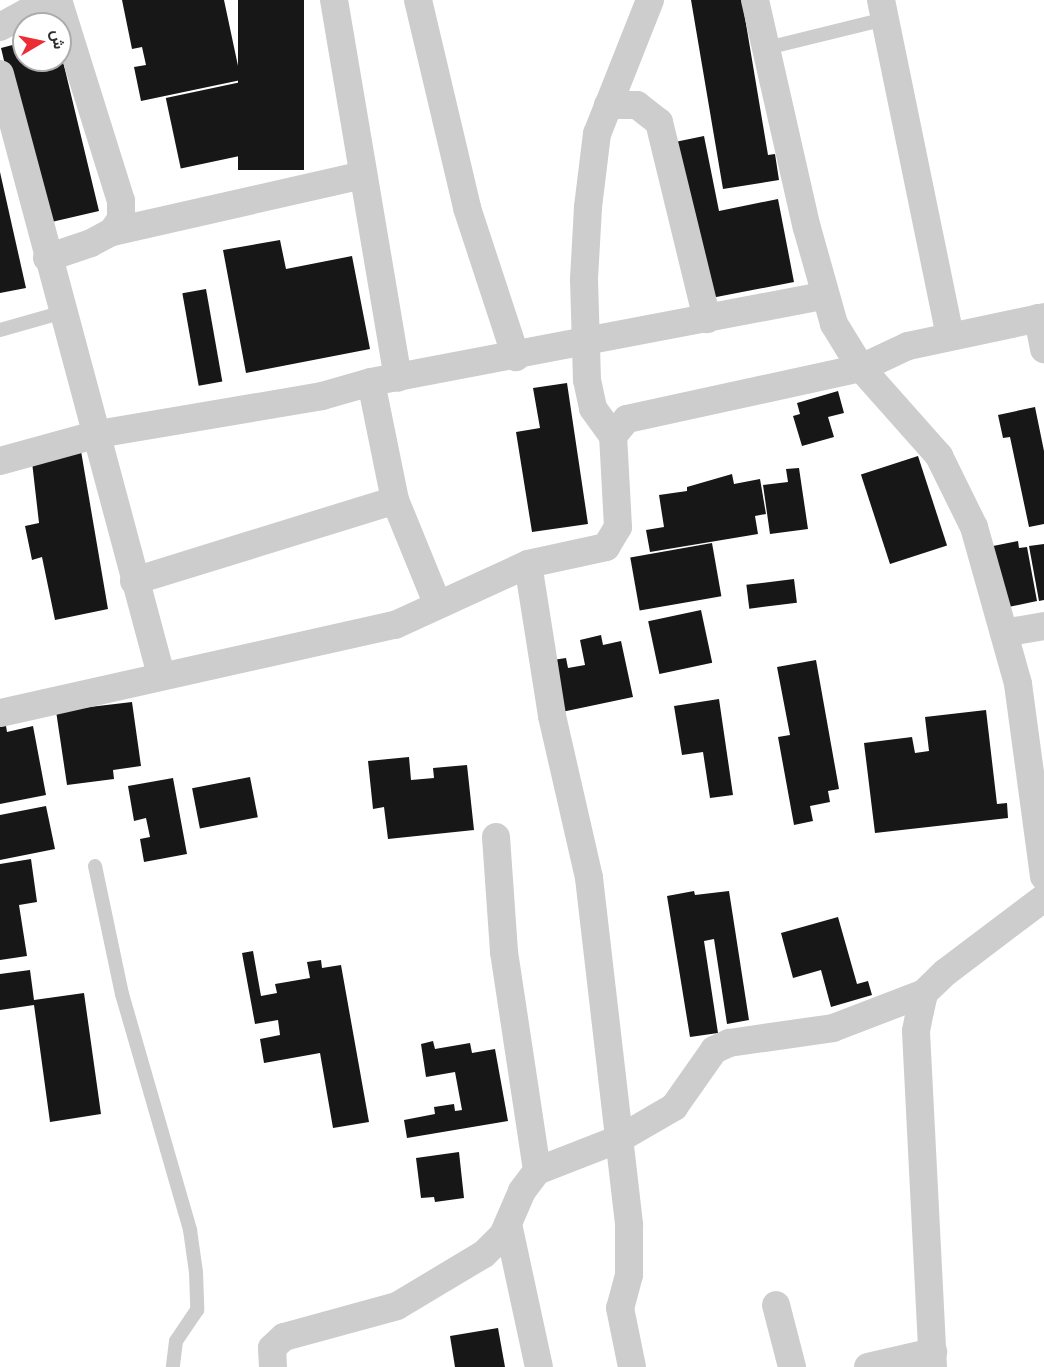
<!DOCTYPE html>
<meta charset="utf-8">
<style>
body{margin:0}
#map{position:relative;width:1044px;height:1367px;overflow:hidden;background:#fff;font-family:Cabin,Vazirmatn,sans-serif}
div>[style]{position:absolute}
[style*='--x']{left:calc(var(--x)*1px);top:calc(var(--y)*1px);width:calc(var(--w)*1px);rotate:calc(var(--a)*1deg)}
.building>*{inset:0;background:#171717;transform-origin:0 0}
.service>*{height:14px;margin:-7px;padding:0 7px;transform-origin:7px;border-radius:7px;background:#cdcdcd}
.minor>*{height:28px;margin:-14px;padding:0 14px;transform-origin:14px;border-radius:14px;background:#cdcdcd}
span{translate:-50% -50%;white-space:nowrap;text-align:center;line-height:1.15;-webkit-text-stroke:6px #fff;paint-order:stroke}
.north{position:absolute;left:12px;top:12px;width:60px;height:60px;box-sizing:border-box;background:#fff;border:2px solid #acacac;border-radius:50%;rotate:81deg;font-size:16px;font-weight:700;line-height:24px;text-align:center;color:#303030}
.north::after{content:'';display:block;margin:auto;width:21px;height:27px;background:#ec2d36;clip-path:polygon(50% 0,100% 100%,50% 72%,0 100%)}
</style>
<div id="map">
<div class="building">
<i style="clip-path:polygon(122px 0,224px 0,241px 80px,141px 101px,134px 67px,146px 65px,142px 47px,132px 49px)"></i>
<i style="left:238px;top:0;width:66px;height:170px"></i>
<i style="clip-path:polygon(691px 0,742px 0,768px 155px,775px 154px,779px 180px,723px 189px)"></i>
<i style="clip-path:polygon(24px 42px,24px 60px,60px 60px,61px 53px,99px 211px,43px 224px,1px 48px)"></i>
<i style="left:246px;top:81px;width:72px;height:82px;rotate:78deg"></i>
<i style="clip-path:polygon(704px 136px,719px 211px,778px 199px,794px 282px,706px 299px,675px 142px)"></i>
<i style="clip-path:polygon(0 172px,26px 288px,0 293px)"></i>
<i style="clip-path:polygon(280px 240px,286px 269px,352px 256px,370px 349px,246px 373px,223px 250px)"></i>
<i style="left:206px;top:289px;width:94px;height:24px;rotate:80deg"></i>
<i style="clip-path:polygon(567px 383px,588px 524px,532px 532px,516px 432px,540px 428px,533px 388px)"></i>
<i style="clip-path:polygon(838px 391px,844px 413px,828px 417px,834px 437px,802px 446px,793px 416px,800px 414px,797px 403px)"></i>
<i style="clip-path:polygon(1035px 407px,1044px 451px,1044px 524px,1029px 527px,1010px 437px,1003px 438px,998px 415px)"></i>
<i style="clip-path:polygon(81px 451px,108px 609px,55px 620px,42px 557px,32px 560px,25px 526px,39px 523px,32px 462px)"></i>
<i style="left:918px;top:456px;width:94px;height:60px;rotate:72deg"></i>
<i style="clip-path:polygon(799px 468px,808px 529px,770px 534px,763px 485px,788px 482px,786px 469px)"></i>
<i style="clip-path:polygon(732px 474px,734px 484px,760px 479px,766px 514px,755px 516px,758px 534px,650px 552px,646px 530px,664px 527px,659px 495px,687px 491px,687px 487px)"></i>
<i style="clip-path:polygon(1018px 541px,1019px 548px,1027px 547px,1037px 601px,999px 609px,988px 547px)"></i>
<i style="left:712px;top:543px;width:54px;height:83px;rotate:80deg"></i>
<i style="clip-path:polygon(1044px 544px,1044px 600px,1039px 601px,1029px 546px)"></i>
<i style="left:794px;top:579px;width:24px;height:48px;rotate:83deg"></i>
<i style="left:701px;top:610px;width:54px;height:54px;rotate:78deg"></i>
<i style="clip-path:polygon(601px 635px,603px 645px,621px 641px,633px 697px,557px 713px,546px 661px,566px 658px,568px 668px,585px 665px,580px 640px)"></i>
<i style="clip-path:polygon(816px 660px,839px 789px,828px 791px,830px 802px,810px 806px,813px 821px,794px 825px,778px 737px,790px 735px,777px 667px)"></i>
<i style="clip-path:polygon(719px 699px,733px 795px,710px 798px,703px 752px,682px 755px,674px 706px)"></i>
<i style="clip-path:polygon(132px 702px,141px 766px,113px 770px,114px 779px,67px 785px,56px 711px)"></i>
<i style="clip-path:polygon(986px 710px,997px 804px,1007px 803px,1008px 818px,875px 833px,864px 743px,912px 737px,915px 753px,929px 751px,925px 717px)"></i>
<i style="clip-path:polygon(5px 720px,7px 732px,33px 726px,46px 795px,0 804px,0 721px)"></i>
<i style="clip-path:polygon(409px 757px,411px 780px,434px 778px,433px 768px,467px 765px,474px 830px,388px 839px,384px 807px,373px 809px,368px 761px)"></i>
<i style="left:250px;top:777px;width:41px;height:59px;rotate:79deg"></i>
<i style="clip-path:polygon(173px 778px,187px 854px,144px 862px,140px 839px,150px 837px,146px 818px,134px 821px,128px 786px)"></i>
<i style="clip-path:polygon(46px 806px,55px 849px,0 860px,0 815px)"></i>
<i style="clip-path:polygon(31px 859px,37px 902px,19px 905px,27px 956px,0 960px,0 864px)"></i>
<i style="clip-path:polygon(694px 891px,695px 895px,729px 891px,749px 1020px,727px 1024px,714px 939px,704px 941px,718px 1033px,690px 1037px,667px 896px)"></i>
<i style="clip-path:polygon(838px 917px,857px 984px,868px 981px,872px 995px,831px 1007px,821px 970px,793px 978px,781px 933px)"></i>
<i style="clip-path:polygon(253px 951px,261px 996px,277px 993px,275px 984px,310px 978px,307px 962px,321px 960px,322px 968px,341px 965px,369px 1122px,333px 1128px,320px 1053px,264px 1063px,260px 1039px,280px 1035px,278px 1020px,255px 1024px,242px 953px)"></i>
<i style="clip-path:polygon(30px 970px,34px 1000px,84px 993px,101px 1114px,50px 1122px,34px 1005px,0 1010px,0 974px)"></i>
<i style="clip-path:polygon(433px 1041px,435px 1049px,470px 1043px,472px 1053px,495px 1049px,508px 1121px,407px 1138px,404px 1120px,435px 1114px,434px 1107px,454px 1104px,455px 1111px,462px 1110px,455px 1072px,426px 1077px,421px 1044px)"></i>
<i style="clip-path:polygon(459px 1152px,464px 1198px,435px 1202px,434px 1197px,421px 1198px,416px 1158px)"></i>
<i style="clip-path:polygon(498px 1328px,505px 1367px,455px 1367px,450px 1336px)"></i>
</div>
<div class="service">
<i style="--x:767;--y:48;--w:122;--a:-13.8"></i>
<i style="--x:0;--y:330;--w:66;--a:-15.9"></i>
<i style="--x:95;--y:866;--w:131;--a:78.1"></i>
<i style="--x:122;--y:994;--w:246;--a:73.9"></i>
<i style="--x:190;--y:1230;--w:42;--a:81.9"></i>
<i style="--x:196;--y:1272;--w:38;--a:88"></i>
<i style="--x:197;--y:1310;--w:37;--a:124"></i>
<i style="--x:176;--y:1341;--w:26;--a:97"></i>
</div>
<div class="minor">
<i style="--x:334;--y:0;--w:383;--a:80.4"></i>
<i style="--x:418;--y:0;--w:214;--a:76.7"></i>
<i style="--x:467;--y:208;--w:157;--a:71.8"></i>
<i style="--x:755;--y:0;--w:234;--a:77.2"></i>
<i style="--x:807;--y:228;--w:100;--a:74.3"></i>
<i style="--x:834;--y:324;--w:52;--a:58.5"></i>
<i style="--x:861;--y:368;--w:118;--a:48.4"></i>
<i style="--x:939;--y:456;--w:79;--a:63.8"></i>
<i style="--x:974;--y:527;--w:163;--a:74.3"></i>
<i style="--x:1018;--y:684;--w:194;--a:82.3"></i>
<i style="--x:881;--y:0;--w:342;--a:78.4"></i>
<i style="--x:0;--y:27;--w:56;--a:-28.9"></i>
<i style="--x:0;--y:74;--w:622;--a:75"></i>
<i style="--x:608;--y:105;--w:29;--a:0"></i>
<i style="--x:637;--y:105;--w:28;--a:38"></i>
<i style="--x:659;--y:122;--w:203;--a:76.3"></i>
<i style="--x:112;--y:232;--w:257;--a:-12.8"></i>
<i style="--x:47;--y:258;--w:46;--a:-18.8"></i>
<i style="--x:91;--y:243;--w:24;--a:-28"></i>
<i style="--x:112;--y:232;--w:16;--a:-55"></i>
<i style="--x:121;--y:219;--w:18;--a:-90"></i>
<i style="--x:121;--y:201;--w:211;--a:-107.4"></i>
<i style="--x:1038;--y:318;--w:32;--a:79"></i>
<i style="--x:371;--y:382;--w:120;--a:78.5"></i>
<i style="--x:395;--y:500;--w:111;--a:67.8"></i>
<i style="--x:613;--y:436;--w:34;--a:-126"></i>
<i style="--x:593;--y:408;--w:29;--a:-102"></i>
<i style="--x:587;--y:380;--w:101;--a:-91.7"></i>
<i style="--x:584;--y:279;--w:72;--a:-86.8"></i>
<i style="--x:588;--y:207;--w:74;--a:-83"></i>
<i style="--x:597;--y:134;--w:144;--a:-68.4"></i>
<i style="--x:0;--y:461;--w:102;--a:-15.4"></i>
<i style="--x:98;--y:434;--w:227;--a:-9.6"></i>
<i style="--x:322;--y:396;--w:51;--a:-15.9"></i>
<i style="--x:371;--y:382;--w:462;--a:-10.8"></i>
<i style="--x:528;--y:564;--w:154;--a:81"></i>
<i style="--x:552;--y:716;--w:166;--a:77.1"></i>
<i style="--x:589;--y:878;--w:350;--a:83.4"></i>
<i style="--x:629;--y:1226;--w:49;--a:90"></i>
<i style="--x:629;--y:1275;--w:34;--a:105"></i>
<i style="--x:620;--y:1308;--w:60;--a:78.5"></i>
<i style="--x:134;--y:581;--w:273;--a:-17.2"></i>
<i style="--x:1004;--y:633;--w:41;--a:-9.9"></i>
<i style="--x:0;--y:713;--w:405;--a:-12.6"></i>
<i style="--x:395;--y:625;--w:146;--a:-24.6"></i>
<i style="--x:528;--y:564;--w:80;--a:-12.3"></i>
<i style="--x:606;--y:547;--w:23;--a:-59"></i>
<i style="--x:618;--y:527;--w:91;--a:-93.1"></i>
<i style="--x:613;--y:436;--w:22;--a:-51"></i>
<i style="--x:627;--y:419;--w:239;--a:-12.3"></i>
<i style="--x:861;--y:368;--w:52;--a:-25.1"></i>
<i style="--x:908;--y:346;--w:139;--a:-12"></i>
<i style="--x:496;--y:837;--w:115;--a:86"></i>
<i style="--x:504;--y:952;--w:221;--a:81.4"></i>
<i style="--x:508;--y:1224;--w:146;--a:77.8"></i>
<i style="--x:776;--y:1305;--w:64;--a:75.5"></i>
<i style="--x:273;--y:1367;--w:19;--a:-93"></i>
<i style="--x:272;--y:1348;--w:16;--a:-43"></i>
<i style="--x:284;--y:1337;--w:117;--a:-15.3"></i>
<i style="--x:397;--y:1306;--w:101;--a:-30.9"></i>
<i style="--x:484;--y:1254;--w:27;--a:-45"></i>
<i style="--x:503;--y:1235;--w:48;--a:-66.6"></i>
<i style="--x:522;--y:1191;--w:25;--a:-53"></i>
<i style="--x:537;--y:1171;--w:88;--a:-21.3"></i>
<i style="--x:619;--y:1139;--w:64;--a:-30.2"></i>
<i style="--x:674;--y:1107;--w:70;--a:-54.9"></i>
<i style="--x:714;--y:1050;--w:17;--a:-25"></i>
<i style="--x:729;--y:1043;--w:105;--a:-8.2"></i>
<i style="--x:833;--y:1028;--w:97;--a:-21"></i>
<i style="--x:868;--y:1367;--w:67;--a:-13"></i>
<i style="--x:933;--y:1367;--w:336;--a:-92.9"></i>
<i style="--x:916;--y:1031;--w:20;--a:-79"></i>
<i style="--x:920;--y:1011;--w:18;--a:-77"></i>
<i style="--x:924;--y:993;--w:30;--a:-44"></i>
<i style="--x:946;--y:972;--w:123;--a:-37.1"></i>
</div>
<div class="north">ش</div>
</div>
